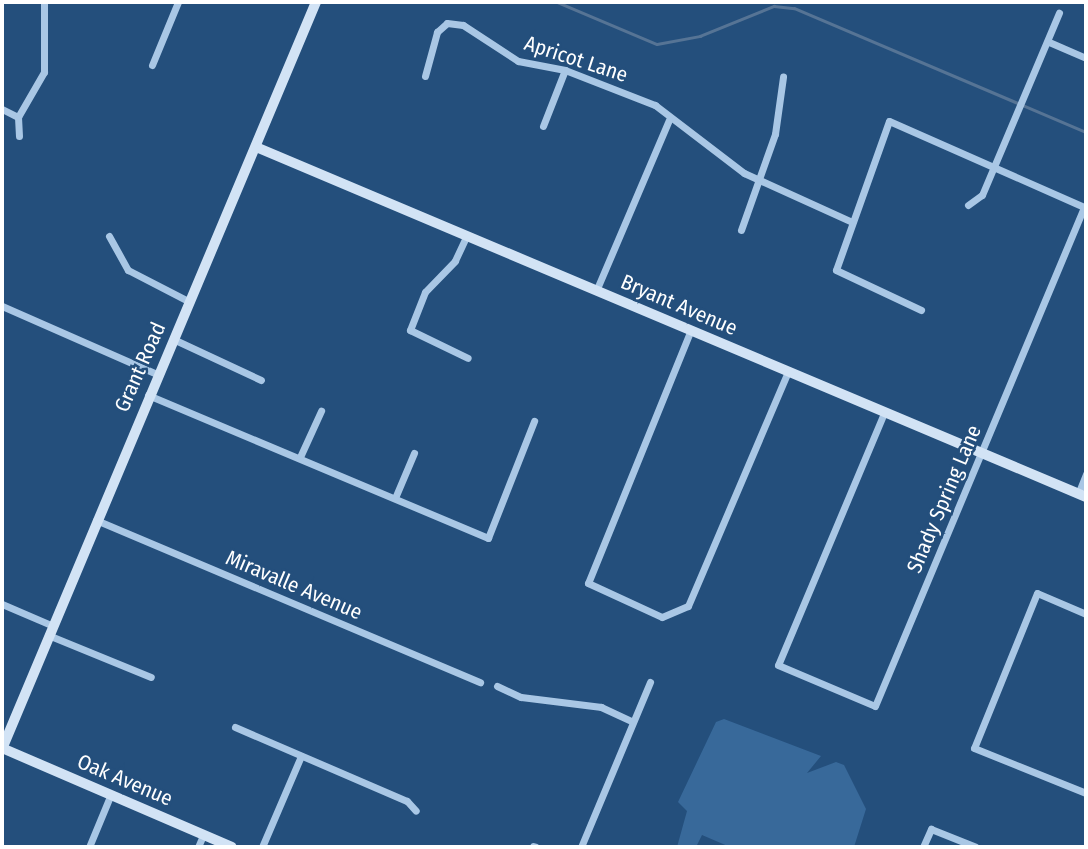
<!DOCTYPE html>
<style>
body{margin:0}
#map{position:relative;width:1088px;height:849px;overflow:hidden;background:#244f7c;font-family:"Fira Sans Condensed",sans-serif}
div>[style]{position:absolute}
[style*='--x']{left:calc(var(--x)*1px);top:calc(var(--y)*1px);width:calc(var(--w)*1px);rotate:calc(var(--a)*1deg)}
.green>*{inset:0;background:#38699a}
.stream>*{height:2.5px;margin:-1.25px;padding:0 1.25px;transform-origin:1.25px;border-radius:1.25px;background:#567495}
.street>*{height:7px;margin:-3.5px;padding:0 3.5px;transform-origin:3.5px;border-radius:3.5px;background:#a9c7e5}
.secondary>*{height:10px;margin:-5px;padding:0 5px;transform-origin:5px;border-radius:5px;background:#d2e3f5}
span{translate:-50% -50%;white-space:nowrap;text-align:center;line-height:1.15;-webkit-text-stroke:5px #244f7c;paint-order:stroke}
.street-label{font-size:21px;color:#fff}
.frame{position:absolute;inset:0;border:4px solid #fff;pointer-events:none}
</style>
<div id="map">
<div class="green">
<i style="clip-path:polygon(724px 719px,821px 756px,807px 773px,836px 762px,844px 765px,866px 809px,854px 847px,730px 847px,702px 835px,696px 847px,677px 847px,687px 811px,678px 802px,716px 722px)"></i>
</div>
<div class="stream">
<i style="--x:557;--y:2;--w:108;--a:22.8"></i>
<i style="--x:657;--y:44;--w:44;--a:-10.5"></i>
<i style="--x:700;--y:36;--w:80;--a:-22.1"></i>
<i style="--x:774;--y:6;--w:20;--a:6"></i>
<i style="--x:794;--y:8;--w:317;--a:23"></i>
</div>
<div class="street">
<i style="--x:1049;--y:42;--w:40;--a:23.4"></i>
<i style="--x:152;--y:65;--w:68;--a:-67.6"></i>
<i style="--x:425;--y:76;--w:46;--a:-74.7"></i>
<i style="--x:437;--y:32;--w:13;--a:-42"></i>
<i style="--x:447;--y:23;--w:16;--a:7"></i>
<i style="--x:463;--y:25;--w:66;--a:33.2"></i>
<i style="--x:518;--y:61;--w:48;--a:10.8"></i>
<i style="--x:565;--y:70;--w:97;--a:21.3"></i>
<i style="--x:655;--y:105;--w:112;--a:37.4"></i>
<i style="--x:744;--y:173;--w:119;--a:24.4"></i>
<i style="--x:2;--y:109;--w:18;--a:27"></i>
<i style="--x:543;--y:126;--w:60;--a:-68.6"></i>
<i style="--x:19;--y:136;--w:19;--a:-93"></i>
<i style="--x:18;--y:117;--w:52;--a:-60"></i>
<i style="--x:44;--y:72;--w:70;--a:-90"></i>
<i style="--x:968;--y:205;--w:17;--a:-36"></i>
<i style="--x:982;--y:195;--w:198;--a:-67.1"></i>
<i style="--x:741;--y:230;--w:102;--a:-70.5"></i>
<i style="--x:775;--y:134;--w:58;--a:-82"></i>
<i style="--x:109;--y:236;--w:39;--a:61"></i>
<i style="--x:128;--y:270;--w:70;--a:27.3"></i>
<i style="--x:466;--y:237;--w:26;--a:115"></i>
<i style="--x:455;--y:261;--w:43;--a:134.1"></i>
<i style="--x:425;--y:292;--w:41;--a:111.5"></i>
<i style="--x:410;--y:330;--w:64;--a:25.8"></i>
<i style="--x:596;--y:291;--w:186;--a:-66.9"></i>
<i style="--x:2;--y:306;--w:169;--a:23.7"></i>
<i style="--x:690;--y:332;--w:271;--a:112.1"></i>
<i style="--x:588;--y:583;--w:81;--a:24.7"></i>
<i style="--x:662;--y:617;--w:28;--a:-23"></i>
<i style="--x:688;--y:606;--w:254;--a:-66.9"></i>
<i style="--x:173;--y:339;--w:97;--a:25"></i>
<i style="--x:148;--y:395;--w:369;--a:22.8"></i>
<i style="--x:488;--y:538;--w:126;--a:-68.5"></i>
<i style="--x:884;--y:413;--w:273;--a:112.8"></i>
<i style="--x:778;--y:665;--w:105;--a:22.9"></i>
<i style="--x:875;--y:706;--w:541;--a:-67.27"></i>
<i style="--x:1084;--y:207;--w:213;--a:-156.2"></i>
<i style="--x:889;--y:121;--w:158;--a:109.6"></i>
<i style="--x:836;--y:270;--w:94;--a:25.2"></i>
<i style="--x:300;--y:457;--w:51;--a:-65.5"></i>
<i style="--x:1078;--y:494;--w:22;--a:-68"></i>
<i style="--x:395;--y:498;--w:49;--a:-67.1"></i>
<i style="--x:96;--y:520;--w:417;--a:22.9"></i>
<i style="--x:2;--y:604;--w:53;--a:23.2"></i>
<i style="--x:1086;--y:614;--w:53;--a:-156.8"></i>
<i style="--x:1037;--y:593;--w:167;--a:112.1"></i>
<i style="--x:974;--y:748;--w:121;--a:21.9"></i>
<i style="--x:48;--y:635;--w:111;--a:22.2"></i>
<i style="--x:497;--y:686;--w:26;--a:25"></i>
<i style="--x:521;--y:697;--w:81;--a:7.1"></i>
<i style="--x:601;--y:707;--w:33;--a:25"></i>
<i style="--x:235;--y:727;--w:187;--a:23.3"></i>
<i style="--x:407;--y:801;--w:13;--a:48"></i>
<i style="--x:533;--y:846;--w:3;--a:18"></i>
<i style="--x:89;--y:847;--w:57;--a:-67.5"></i>
<i style="--x:198;--y:847;--w:13;--a:-67"></i>
<i style="--x:262;--y:847;--w:99;--a:-66.8"></i>
<i style="--x:581;--y:847;--w:179;--a:-67.3"></i>
<i style="--x:923;--y:847;--w:20;--a:-66"></i>
<i style="--x:931;--y:829;--w:48;--a:21.8"></i>
</div>
<div class="secondary">
<i style="--x:256;--y:147;--w:901;--a:22.86"></i>
<i style="--x:2;--y:748;--w:250;--a:23.3"></i>
<i style="--x:2;--y:749;--w:810;--a:-67.2"></i>
</div>
<div class="street-label">
<span style="left:576px;top:59px;rotate:18deg">Apricot Lane</span>
<span style="left:679px;top:305px;rotate:23deg">Bryant Avenue</span>
<span style="left:140px;top:367px;rotate:-66deg">Grant Road</span>
<span style="left:944px;top:499px;rotate:-67deg">Shady Spring Lane</span>
<span style="left:294px;top:585px;rotate:23deg">Miravalle Avenue</span>
<span style="left:125px;top:780px;rotate:23deg">Oak Avenue</span>
</div>
<div class="frame"></div>
</div>
